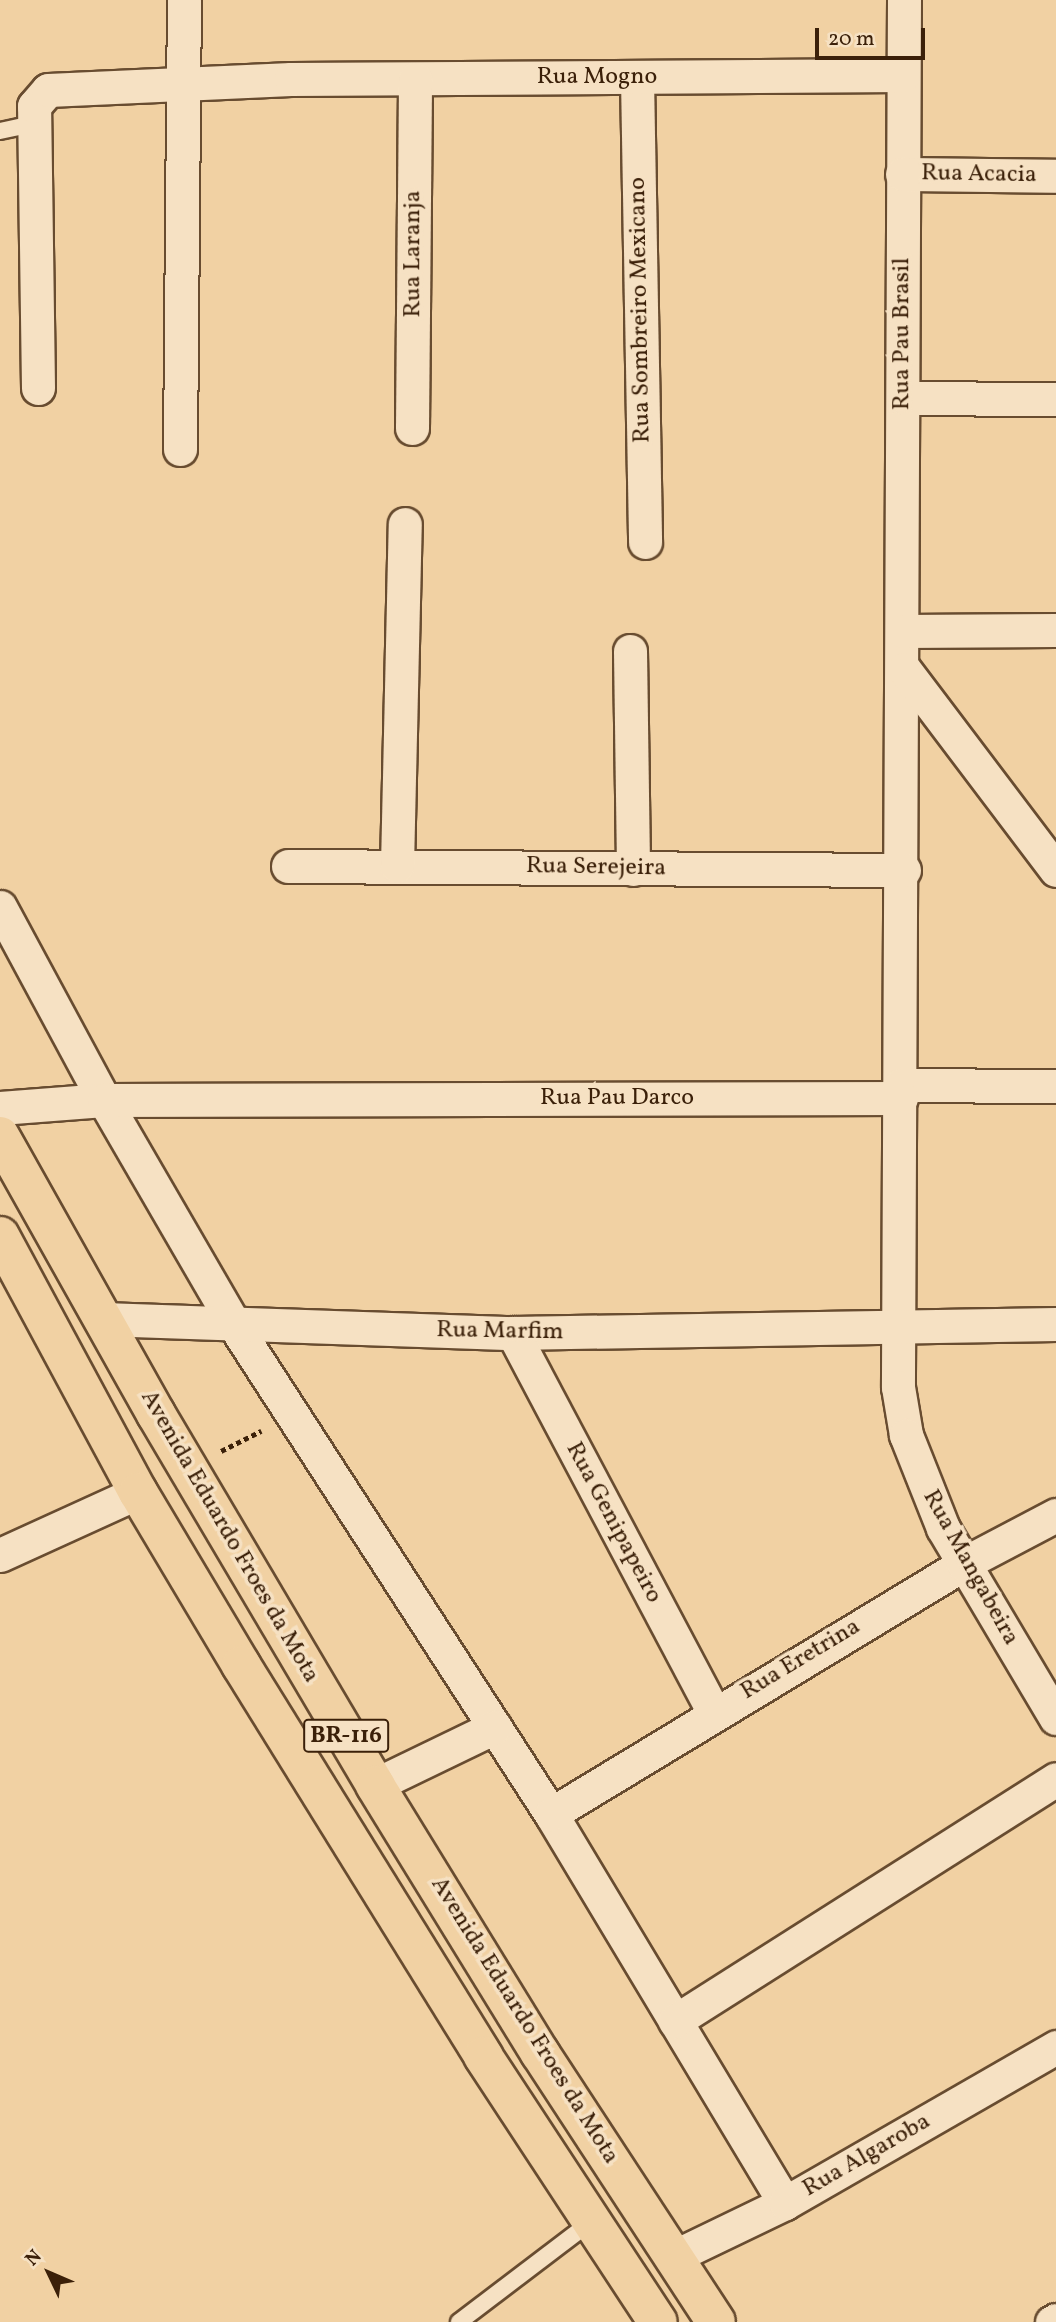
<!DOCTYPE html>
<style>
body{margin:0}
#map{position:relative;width:1056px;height:2322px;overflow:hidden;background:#f1d1a3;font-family:Vollkorn,serif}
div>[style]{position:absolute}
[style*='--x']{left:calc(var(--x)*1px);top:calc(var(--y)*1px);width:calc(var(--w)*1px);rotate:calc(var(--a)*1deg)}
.path>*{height:4.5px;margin-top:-2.25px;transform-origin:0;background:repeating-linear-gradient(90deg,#3b2009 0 5px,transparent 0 8.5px)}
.roads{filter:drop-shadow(2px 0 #684c30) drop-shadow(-2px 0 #684c30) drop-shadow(0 2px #684c30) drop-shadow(0 -2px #684c30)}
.lane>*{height:16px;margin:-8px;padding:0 8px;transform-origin:8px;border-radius:8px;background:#f6e1c3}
.street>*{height:33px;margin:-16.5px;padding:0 16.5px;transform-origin:16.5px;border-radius:16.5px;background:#f6e1c3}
.highway>*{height:38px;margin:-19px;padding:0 19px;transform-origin:19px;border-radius:19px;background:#f1d1a3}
span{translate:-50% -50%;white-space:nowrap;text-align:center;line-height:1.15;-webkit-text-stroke:7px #f6e1c3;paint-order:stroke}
.shield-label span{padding:2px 5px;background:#f6e1c3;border:2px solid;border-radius:5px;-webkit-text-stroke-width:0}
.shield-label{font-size:23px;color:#3b2009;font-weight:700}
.street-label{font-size:24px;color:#3b2009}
.north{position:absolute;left:14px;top:2238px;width:70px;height:70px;-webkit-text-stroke:5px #f6e1c3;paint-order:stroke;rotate:314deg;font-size:19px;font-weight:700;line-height:28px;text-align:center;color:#3b2009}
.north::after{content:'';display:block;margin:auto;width:24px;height:32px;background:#3b2009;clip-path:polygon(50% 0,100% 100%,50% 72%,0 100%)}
.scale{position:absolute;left:815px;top:28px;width:110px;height:32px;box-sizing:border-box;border:4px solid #3b2009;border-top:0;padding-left:9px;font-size:21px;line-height:24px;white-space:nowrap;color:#3b2009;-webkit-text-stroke:5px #f6e1c3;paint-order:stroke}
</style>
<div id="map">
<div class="path">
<i style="--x:221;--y:1451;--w:45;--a:-26.6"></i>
</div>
<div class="roads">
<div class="lane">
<i style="--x:0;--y:131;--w:34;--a:-12"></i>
<i style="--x:459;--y:2322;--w:167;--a:-37.2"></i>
</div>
<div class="street">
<i style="--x:904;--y:0;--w:1387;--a:90.25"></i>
<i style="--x:898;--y:1387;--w:49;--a:80.5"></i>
<i style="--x:906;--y:1435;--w:100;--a:68.3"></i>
<i style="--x:943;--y:1528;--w:221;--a:59.3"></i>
<i style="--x:637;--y:78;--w:464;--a:89"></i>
<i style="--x:902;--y:174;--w:154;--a:0.7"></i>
<i style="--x:38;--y:388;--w:282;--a:-90.8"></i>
<i style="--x:34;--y:106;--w:21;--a:-49"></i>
<i style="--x:48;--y:90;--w:243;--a:-2.6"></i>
<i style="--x:291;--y:79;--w:612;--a:-0.37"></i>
<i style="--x:903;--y:398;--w:153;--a:0.4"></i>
<i style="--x:412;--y:428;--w:349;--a:-89.5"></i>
<i style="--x:180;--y:449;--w:449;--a:-89.5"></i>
<i style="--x:903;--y:631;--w:153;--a:-0.4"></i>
<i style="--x:630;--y:651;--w:218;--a:89.2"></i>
<i style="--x:904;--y:669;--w:252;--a:52.9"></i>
<i style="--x:288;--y:866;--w:616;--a:0.37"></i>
<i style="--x:397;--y:866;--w:342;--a:-88.7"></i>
<i style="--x:0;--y:907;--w:219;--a:61.7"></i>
<i style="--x:104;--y:1100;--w:261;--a:59.9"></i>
<i style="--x:235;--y:1326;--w:581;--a:57.08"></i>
<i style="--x:551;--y:1814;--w:454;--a:59"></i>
<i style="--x:901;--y:1085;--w:155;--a:0.4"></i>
<i style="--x:0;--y:1108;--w:104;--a:-4.4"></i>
<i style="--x:104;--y:1100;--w:797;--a:-0.14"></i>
<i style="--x:103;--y:1319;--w:410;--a:2"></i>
<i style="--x:513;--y:1333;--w:543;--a:-0.95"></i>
<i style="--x:513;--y:1333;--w:429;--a:62.1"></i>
<i style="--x:0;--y:1555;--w:152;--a:-24.5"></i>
<i style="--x:375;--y:1785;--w:133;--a:-25.8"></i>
<i style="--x:551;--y:1814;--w:482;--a:-31.2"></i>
<i style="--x:963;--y:1564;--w:105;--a:-27.8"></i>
<i style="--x:675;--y:2021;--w:451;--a:-32.4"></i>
<i style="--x:673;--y:2257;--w:124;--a:-25.7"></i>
<i style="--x:785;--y:2203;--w:313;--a:-29.9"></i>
<i style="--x:1052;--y:2322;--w:4;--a:-27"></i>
</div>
<div class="highway">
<i style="--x:0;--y:1136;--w:319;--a:60.7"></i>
<i style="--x:156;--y:1414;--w:431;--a:59.4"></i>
<i style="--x:375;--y:1785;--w:315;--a:58.4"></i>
<i style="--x:540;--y:2053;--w:321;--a:56.8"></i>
<i style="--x:0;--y:1236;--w:291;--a:61.7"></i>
<i style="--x:138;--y:1492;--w:201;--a:59.2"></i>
<i style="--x:241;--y:1665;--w:460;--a:58.2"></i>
<i style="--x:483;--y:2056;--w:318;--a:56.7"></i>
</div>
</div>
<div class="shield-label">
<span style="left:346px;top:1736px">BR-116</span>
</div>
<div class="street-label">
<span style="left:597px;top:78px">Rua Mogno</span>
<span style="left:979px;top:175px;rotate:1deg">Rua Acacia</span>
<span style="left:414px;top:254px;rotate:-90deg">Rua Laranja</span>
<span style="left:641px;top:310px;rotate:-91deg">Rua Sombreiro Mexicano</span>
<span style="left:903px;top:334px;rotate:-90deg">Rua Pau Brasil</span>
<span style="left:596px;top:868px;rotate:1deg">Rua Serejeira</span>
<span style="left:617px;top:1099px">Rua Pau Darco</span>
<span style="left:500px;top:1332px;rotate:1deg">Rua Marfim</span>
<span style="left:613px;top:1523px;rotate:62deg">Rua Genipapeiro</span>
<span style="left:229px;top:1537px;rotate:60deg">Avenida Eduardo Froes da Mota</span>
<span style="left:970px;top:1568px;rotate:61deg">Rua Mangabeira</span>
<span style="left:801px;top:1660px;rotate:-31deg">Rua Eretrina</span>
<span style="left:524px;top:2021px;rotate:58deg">Avenida Eduardo Froes da Mota</span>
<span style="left:867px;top:2156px;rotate:-30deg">Rua Algaroba</span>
</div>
<div class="north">N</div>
<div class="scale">20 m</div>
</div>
